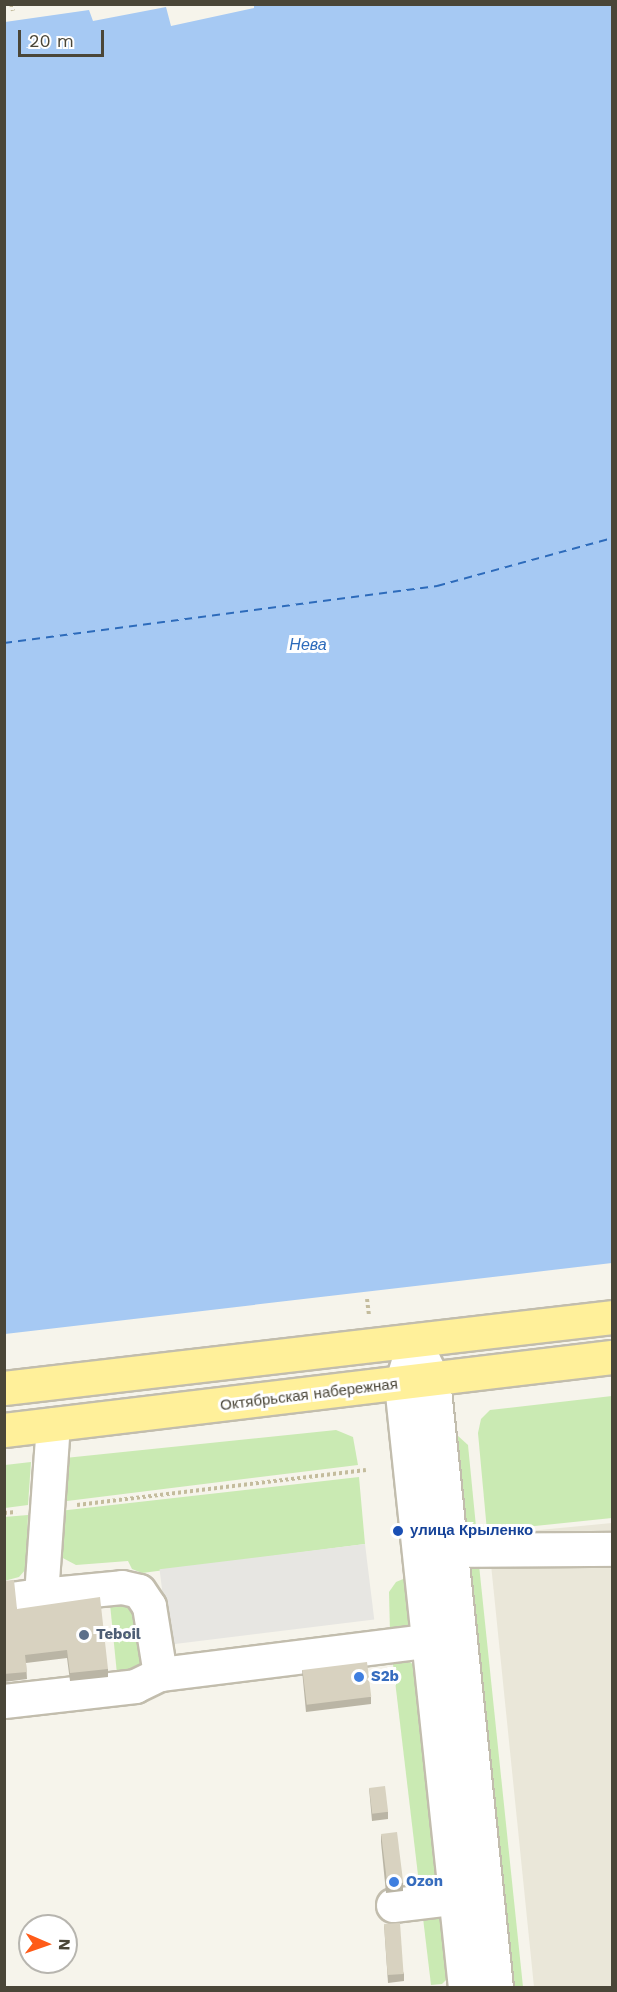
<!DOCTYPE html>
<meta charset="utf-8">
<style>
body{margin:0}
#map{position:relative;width:617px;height:1992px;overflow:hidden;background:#f6f4eb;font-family:"Work Sans",sans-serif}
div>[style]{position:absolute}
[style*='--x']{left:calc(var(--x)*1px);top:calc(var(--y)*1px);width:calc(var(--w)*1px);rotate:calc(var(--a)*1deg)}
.residential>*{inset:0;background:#eae7d9}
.green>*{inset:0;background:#caeab3}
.parking>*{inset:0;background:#e7e6e2;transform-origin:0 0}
.water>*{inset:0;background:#a6c9f3}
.ferry>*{height:1.5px;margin-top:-0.75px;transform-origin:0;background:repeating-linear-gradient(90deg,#2d6bbb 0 8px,transparent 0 14px)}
.path>*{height:4px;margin-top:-2px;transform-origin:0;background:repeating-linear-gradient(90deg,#c4bc9d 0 3px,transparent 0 6px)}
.roads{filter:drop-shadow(2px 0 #c2bdad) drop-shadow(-2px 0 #c2bdad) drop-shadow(0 2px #c2bdad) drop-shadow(0 -2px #c2bdad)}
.minor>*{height:33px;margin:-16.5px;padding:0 16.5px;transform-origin:16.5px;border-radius:16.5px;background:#fff}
.major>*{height:33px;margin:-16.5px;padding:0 16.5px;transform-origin:16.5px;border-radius:16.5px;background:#fff09a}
.wall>*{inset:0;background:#bab5a5}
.building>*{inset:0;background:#d8d2c0;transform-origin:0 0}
.dots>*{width:16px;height:16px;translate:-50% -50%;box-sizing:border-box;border:3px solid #fff;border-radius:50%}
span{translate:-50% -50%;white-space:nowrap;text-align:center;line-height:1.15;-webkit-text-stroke:6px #fff;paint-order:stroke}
.street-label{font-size:15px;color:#4a4638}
.transit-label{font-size:15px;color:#164399;font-weight:700}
.left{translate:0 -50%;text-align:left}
.service-label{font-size:15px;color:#4e5e75;font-weight:700}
.shop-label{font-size:15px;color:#366cbe;font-weight:700}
.water-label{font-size:16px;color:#2d6bbb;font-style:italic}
.frame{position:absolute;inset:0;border:6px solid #4a4638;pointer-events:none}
.north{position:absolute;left:18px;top:1914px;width:60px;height:60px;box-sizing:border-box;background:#fff;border:2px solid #b7b5af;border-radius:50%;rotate:92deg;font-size:16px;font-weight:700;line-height:24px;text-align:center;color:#4a4638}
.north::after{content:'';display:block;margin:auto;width:21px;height:27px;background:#ff5b18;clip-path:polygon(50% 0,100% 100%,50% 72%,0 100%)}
.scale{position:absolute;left:18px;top:30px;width:86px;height:27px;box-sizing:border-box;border:3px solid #4a4638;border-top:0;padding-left:8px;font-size:18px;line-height:21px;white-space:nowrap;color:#4a4638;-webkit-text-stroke:4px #fff;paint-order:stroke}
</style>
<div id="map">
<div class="residential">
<i style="clip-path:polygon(612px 1523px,612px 1987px,534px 1987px,488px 1535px)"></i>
</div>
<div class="green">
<i style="clip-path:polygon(612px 1396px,612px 1518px,487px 1531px,478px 1433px,481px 1419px,490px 1410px)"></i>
<i style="clip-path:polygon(336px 1430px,353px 1437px,358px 1465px,59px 1502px,65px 1458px)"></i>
<i style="clip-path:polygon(457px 1435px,468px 1445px,477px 1537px,466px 1533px)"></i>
<i style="clip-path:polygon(31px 1462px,28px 1505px,5px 1508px,5px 1465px)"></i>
<i style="clip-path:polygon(359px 1477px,365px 1544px,142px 1573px,132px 1569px,128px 1561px,76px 1565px,59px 1556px,59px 1511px)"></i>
<i style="clip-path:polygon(28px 1515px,26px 1569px,19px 1577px,4px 1581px,4px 1517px)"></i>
<i style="clip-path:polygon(479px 1565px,523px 1987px,511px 1987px,469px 1569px)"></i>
<i style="clip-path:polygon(408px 1577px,413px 1625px,406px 1631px,390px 1633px,389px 1592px,396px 1582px)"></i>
<i style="clip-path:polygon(127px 1602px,133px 1604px,145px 1668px,118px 1684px,110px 1604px)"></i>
<i style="clip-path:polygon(410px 1662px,417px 1668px,439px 1885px,420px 1892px,393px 1664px)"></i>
<i style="clip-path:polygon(434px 1916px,443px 1919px,449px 1977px,442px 1984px,431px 1985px,423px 1918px)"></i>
</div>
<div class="parking">
<i style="left:365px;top:1544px;width:76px;height:207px;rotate:83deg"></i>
</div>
<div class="water">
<i style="clip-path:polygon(254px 4px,612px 5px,612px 1263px,5px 1334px,5px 22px,89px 10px,93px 21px,166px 7px,171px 26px,254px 8px)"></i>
</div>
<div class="ferry">
<i style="--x:4;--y:643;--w:437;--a:-7.5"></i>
<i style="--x:437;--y:586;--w:181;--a:-15.3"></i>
</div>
<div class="path">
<i style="--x:11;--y:4;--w:7;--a:74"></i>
<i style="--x:367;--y:1299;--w:17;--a:83"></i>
<i style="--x:77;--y:1505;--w:291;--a:-6.9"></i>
<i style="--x:4;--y:1513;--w:12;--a:-5"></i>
</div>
<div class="roads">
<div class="minor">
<i style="--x:414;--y:1341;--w:43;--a:64"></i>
<i style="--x:433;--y:1380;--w:611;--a:84.08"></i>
<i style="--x:410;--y:1355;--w:30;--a:107"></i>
<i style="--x:401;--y:1384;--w:607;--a:83.95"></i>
<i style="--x:452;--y:1550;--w:160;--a:-0.4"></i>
<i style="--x:41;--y:1595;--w:81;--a:-5.6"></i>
<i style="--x:122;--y:1587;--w:17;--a:13"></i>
<i style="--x:139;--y:1591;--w:18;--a:56"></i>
<i style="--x:149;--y:1606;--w:69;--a:80.8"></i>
<i style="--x:4;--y:1600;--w:37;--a:-8"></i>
<i style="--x:41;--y:1595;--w:171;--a:-86"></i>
<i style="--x:4;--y:1701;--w:132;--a:-6.5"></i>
<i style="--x:135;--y:1686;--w:28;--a:-26"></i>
<i style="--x:160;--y:1674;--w:292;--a:-7.1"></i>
<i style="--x:393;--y:1905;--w:85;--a:-6.8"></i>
</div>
<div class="major">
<i style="--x:4;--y:1388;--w:612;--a:-6.66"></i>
<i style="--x:4;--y:1430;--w:612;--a:-6.85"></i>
</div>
</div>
<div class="wall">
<i style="clip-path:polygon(4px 1581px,17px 1609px,108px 1669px,108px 1677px,70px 1681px,67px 1658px,26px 1663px,27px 1679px,4px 1682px)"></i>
<i style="clip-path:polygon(302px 1670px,371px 1697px,371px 1704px,306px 1712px)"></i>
<i style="clip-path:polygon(369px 1788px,388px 1812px,388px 1819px,372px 1821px)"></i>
<i style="clip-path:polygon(381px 1834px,403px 1883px,403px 1891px,386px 1893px,381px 1842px)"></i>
<i style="clip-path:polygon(384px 1924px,404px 1974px,404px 1981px,388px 1983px)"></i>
</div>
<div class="building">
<i style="clip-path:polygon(14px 1580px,17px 1609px,100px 1597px,108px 1669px,70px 1673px,67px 1650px,25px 1655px,27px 1672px,4px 1674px,4px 1581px)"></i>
<i style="left:367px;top:1662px;width:35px;height:65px;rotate:83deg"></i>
<i style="left:385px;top:1786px;width:26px;height:16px;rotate:83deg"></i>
<i style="left:397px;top:1832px;width:51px;height:16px;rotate:83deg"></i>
<i style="left:400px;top:1923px;width:51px;height:16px;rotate:86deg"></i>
</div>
<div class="dots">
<i style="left:398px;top:1531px;background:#1a4fb4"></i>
<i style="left:84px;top:1635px;background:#5c6f8a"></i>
<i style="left:359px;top:1677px;background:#3f7fe0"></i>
<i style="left:394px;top:1882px;background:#3f7fe0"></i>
</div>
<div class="street-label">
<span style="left:309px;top:1395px;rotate:-7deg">Октябрьская набережная</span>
</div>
<div class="transit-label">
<span class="left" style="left:410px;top:1531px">улица Крыленко</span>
</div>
<div class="service-label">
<span class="left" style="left:96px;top:1635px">Teboil</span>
</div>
<div class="shop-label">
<span class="left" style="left:371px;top:1677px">S2b</span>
<span class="left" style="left:406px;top:1882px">Ozon</span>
</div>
<div class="water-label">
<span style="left:308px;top:645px">Нева</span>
</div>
<div class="frame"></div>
<div class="north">N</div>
<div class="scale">20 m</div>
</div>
